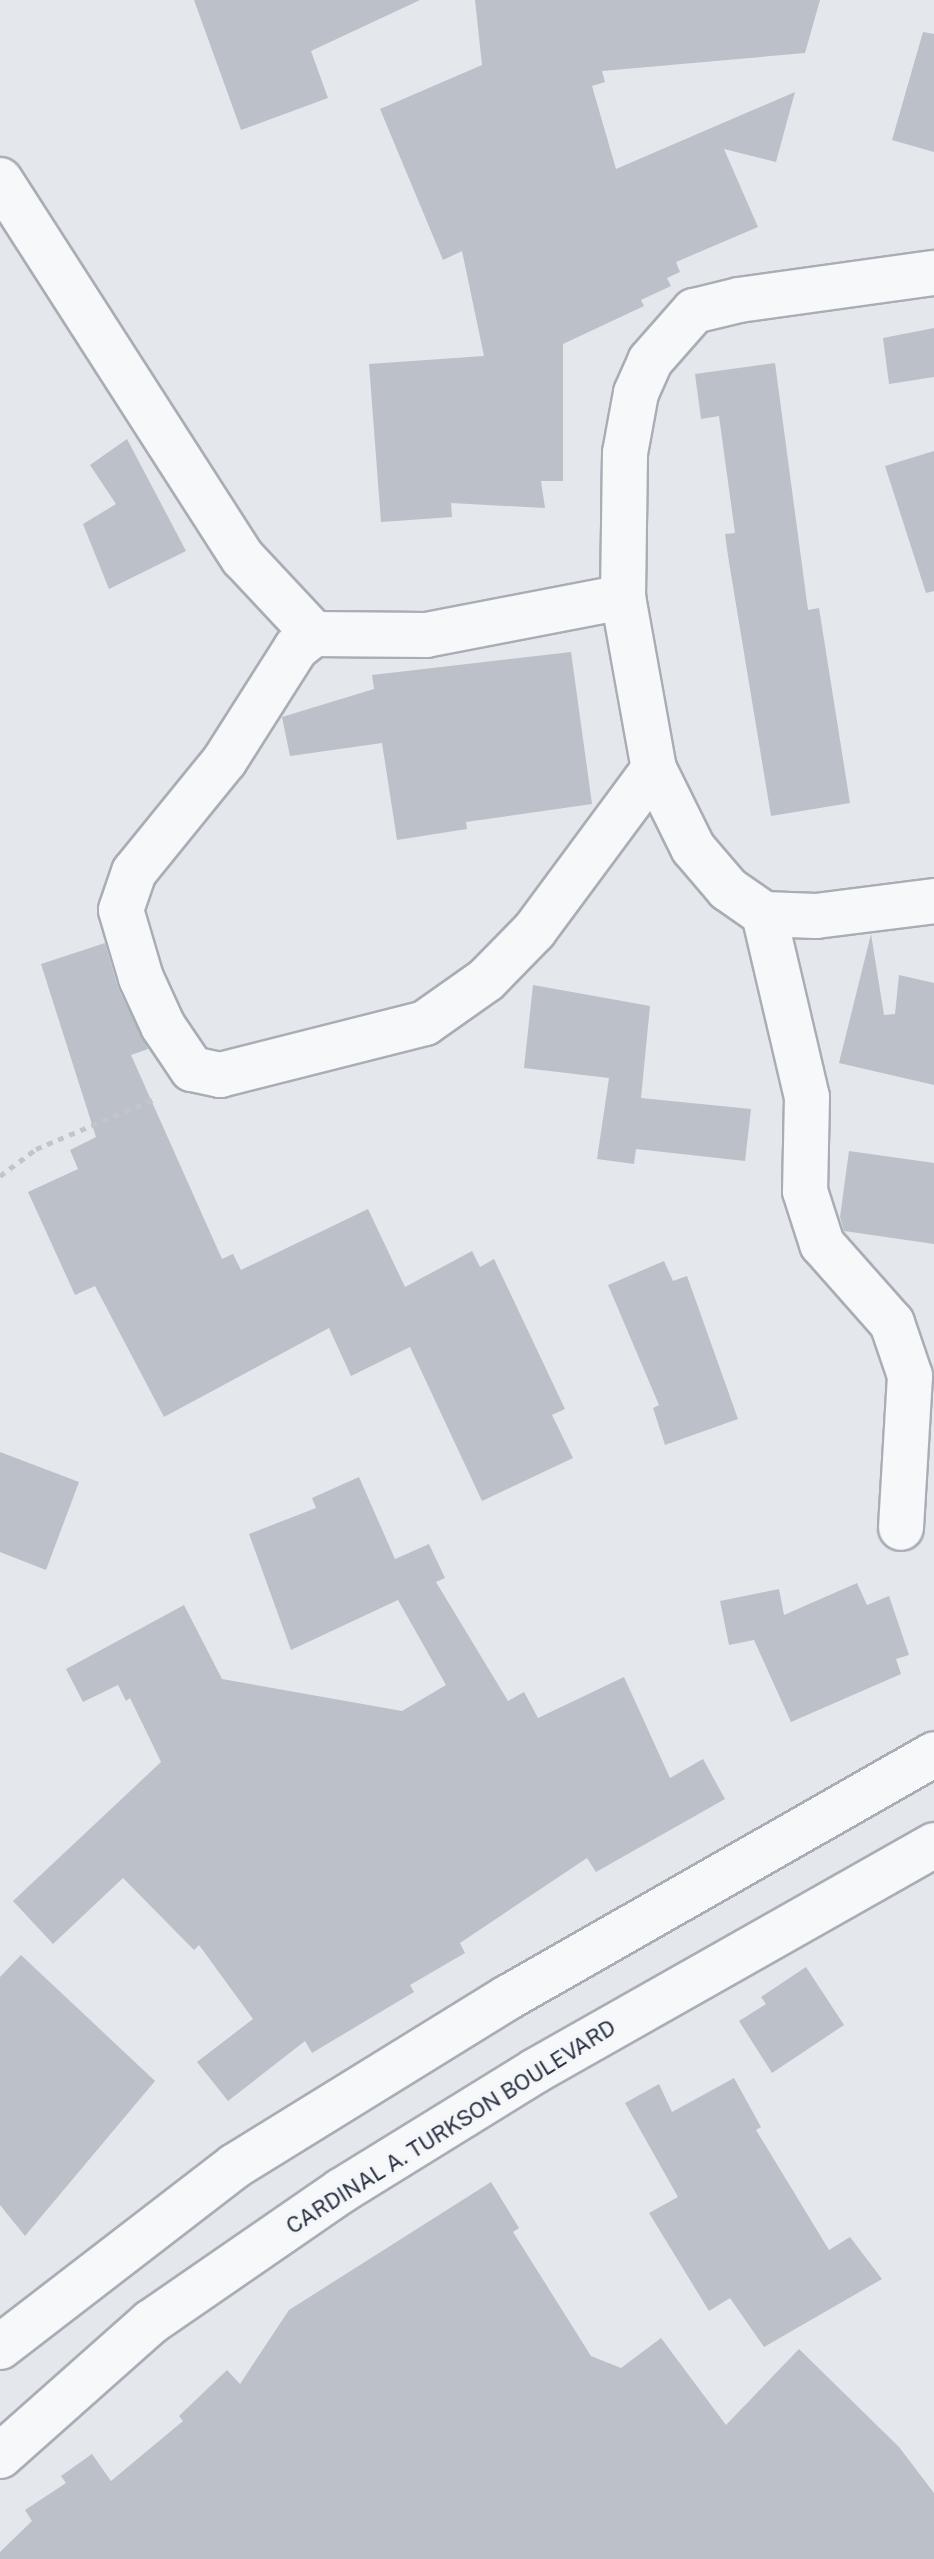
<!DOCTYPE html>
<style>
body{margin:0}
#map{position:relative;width:934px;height:2559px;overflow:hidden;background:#e4e7ec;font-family:"Public Sans",sans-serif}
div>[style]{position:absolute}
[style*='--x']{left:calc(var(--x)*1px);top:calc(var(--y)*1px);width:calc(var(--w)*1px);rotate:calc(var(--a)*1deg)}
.building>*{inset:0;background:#bcc0c9}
.path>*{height:5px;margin-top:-2.5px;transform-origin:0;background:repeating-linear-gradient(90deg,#c2c5cb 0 6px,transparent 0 12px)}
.roads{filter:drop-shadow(2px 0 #a9aeb6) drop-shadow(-2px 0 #a9aeb6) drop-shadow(0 2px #a9aeb6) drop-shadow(0 -2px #a9aeb6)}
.minor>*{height:44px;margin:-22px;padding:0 22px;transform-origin:22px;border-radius:22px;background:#f7f8fa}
.tertiary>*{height:44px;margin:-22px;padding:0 22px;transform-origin:22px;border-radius:22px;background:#f7f8fa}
span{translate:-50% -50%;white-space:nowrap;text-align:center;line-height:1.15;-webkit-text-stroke:6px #f4f6f9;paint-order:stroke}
.street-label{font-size:22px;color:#2c3544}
</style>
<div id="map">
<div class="building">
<i style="clip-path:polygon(194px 0,420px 0,311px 51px,328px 98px,241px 130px)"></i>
<i style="clip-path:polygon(475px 0,820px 0,805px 53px,602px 71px,605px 82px,592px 86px,616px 169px,795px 92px,776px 162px,724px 149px,758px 227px,676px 262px,680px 272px,667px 278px,671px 286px,641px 300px,644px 306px,563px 344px,563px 481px,541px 481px,545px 508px,451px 503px,452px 517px,381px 522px,369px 364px,484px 356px,462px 251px,443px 260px,380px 109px,482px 65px)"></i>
<i style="clip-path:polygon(923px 32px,934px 34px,934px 152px,892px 140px)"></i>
<i style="clip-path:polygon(934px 328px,934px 377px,889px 384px,883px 338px)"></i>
<i style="clip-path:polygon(775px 363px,808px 610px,819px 608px,850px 803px,771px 816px,728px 556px,725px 534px,735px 533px,719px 416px,701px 419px,695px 374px)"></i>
<i style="clip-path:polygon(127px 439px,186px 551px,109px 589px,83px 524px,116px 504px,90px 465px)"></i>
<i style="clip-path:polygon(934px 451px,934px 591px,926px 593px,885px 466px)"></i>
<i style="clip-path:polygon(571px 652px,592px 804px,466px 822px,467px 829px,397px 840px,382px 743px,290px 756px,282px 717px,374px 689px,372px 675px)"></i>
<i style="clip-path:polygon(871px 934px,884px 1015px,895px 1014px,899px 975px,934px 983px,934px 1085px,839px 1063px)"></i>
<i style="clip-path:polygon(105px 943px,118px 988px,148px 1049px,131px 1055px,222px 1259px,233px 1254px,241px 1270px,368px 1209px,405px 1287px,472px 1251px,480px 1267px,494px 1259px,565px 1409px,552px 1415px,573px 1458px,482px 1501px,410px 1347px,351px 1376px,329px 1328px,164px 1417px,95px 1286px,75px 1295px,28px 1192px,78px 1169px,70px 1150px,96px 1137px,41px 964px)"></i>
<i style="clip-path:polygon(533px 985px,650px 1006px,641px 1098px,751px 1109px,745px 1161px,636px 1149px,634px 1164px,597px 1159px,609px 1078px,524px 1068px)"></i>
<i style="clip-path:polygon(849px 1151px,934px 1163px,934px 1244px,844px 1231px,840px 1217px)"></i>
<i style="clip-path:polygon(664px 1261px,673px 1281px,687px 1276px,738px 1419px,665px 1445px,653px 1408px,659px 1405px,608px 1285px)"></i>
<i style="clip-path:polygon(0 1452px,79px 1482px,46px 1570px,0 1552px)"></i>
<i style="clip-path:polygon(359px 1477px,395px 1559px,429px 1544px,445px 1578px,436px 1582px,508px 1701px,524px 1692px,538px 1718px,624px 1677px,670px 1778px,703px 1759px,725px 1799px,596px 1872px,587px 1858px,460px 1943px,465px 1953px,410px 1985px,414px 1992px,312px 2053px,305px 2041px,228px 2101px,197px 2062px,253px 2019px,199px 1945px,194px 1950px,123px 1878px,53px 1944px,13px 1901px,161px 1762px,130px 1698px,126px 1701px,118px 1685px,83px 1702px,66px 1669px,184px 1605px,222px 1679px,402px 1711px,446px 1685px,398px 1600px,291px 1650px,249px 1534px,316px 1508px,312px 1498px)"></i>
<i style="clip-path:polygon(857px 1583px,867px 1605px,889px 1596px,909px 1655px,896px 1659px,901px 1674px,791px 1722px,754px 1640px,729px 1645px,720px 1601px,779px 1589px,784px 1615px)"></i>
<i style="clip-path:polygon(21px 1955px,155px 2081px,25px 2236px,0 2205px,0 1977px)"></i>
<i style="clip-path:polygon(806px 1967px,844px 2025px,772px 2073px,739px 2021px,766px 2004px,761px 1997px)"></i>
<i style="clip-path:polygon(734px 2078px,761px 2127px,756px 2130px,829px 2250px,850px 2237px,882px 2279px,764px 2347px,730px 2298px,709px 2311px,649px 2213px,678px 2197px,625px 2103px,659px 2084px,672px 2112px)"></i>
<i style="clip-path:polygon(491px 2182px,519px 2228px,513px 2232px,591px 2356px,621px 2368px,661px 2338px,726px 2425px,799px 2349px,899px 2447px,934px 2493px,934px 2559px,0 2559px,0 2552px,32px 2521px,25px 2510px,66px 2483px,61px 2476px,92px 2454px,111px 2481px,183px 2421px,179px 2416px,227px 2370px,240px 2384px,289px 2310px)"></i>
</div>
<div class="path">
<i style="--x:0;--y:1176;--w:45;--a:-36.9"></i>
<i style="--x:36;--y:1149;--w:131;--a:-22.9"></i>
</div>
<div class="roads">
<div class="minor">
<i style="--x:0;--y:180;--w:449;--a:57.3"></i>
<i style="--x:243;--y:558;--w:104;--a:46.9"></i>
<i style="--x:314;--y:634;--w:112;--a:0.5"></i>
<i style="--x:426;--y:635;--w:201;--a:-10.9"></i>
<i style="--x:623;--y:597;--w:175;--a:79.8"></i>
<i style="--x:654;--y:769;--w:88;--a:63.7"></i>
<i style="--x:693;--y:848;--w:54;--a:49.5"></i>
<i style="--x:728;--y:889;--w:44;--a:34.8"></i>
<i style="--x:764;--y:914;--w:52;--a:2.2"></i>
<i style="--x:816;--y:916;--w:119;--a:-7.2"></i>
<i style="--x:623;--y:597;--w:144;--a:-89.2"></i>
<i style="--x:625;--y:453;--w:61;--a:-79.6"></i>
<i style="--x:636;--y:393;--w:35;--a:-66"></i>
<i style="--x:650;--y:361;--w:67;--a:-48.7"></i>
<i style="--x:694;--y:311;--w:46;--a:-13.7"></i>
<i style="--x:739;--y:300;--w:197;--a:-7.9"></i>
<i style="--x:314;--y:634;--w:23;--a:142"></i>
<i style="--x:296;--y:648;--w:133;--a:122.4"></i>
<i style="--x:225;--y:760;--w:144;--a:129.1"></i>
<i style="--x:134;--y:872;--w:40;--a:108.9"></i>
<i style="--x:121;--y:910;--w:71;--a:73.6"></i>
<i style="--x:141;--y:978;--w:53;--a:65.4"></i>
<i style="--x:163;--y:1026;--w:52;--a:56"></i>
<i style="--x:192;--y:1069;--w:29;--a:12"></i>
<i style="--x:220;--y:1075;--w:211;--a:-14.2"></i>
<i style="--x:425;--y:1023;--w:75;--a:-35.2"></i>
<i style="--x:486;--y:980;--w:69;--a:-45.6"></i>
<i style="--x:534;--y:931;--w:202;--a:-53.5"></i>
<i style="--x:764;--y:914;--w:188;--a:76.8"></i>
<i style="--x:807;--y:1097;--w:94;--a:91.2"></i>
<i style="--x:805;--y:1191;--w:56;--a:72.2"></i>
<i style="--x:822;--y:1244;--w:106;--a:48.5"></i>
<i style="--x:892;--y:1323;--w:56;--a:71.2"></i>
<i style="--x:910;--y:1376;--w:152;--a:93.4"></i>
</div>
<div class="tertiary">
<i style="--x:0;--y:2347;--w:297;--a:-37.6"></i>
<i style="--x:235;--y:2166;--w:320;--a:-31.7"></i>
<i style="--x:507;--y:1998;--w:492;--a:-29.7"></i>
<i style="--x:0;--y:2456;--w:202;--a:-41.6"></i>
<i style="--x:151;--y:2322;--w:231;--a:-34.6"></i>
<i style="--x:341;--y:2191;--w:228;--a:-31.7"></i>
<i style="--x:535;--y:2071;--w:459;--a:-29.5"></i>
</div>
</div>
<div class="street-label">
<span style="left:451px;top:2127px;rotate:-32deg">CARDINAL A. TURKSON BOULEVARD</span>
</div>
</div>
